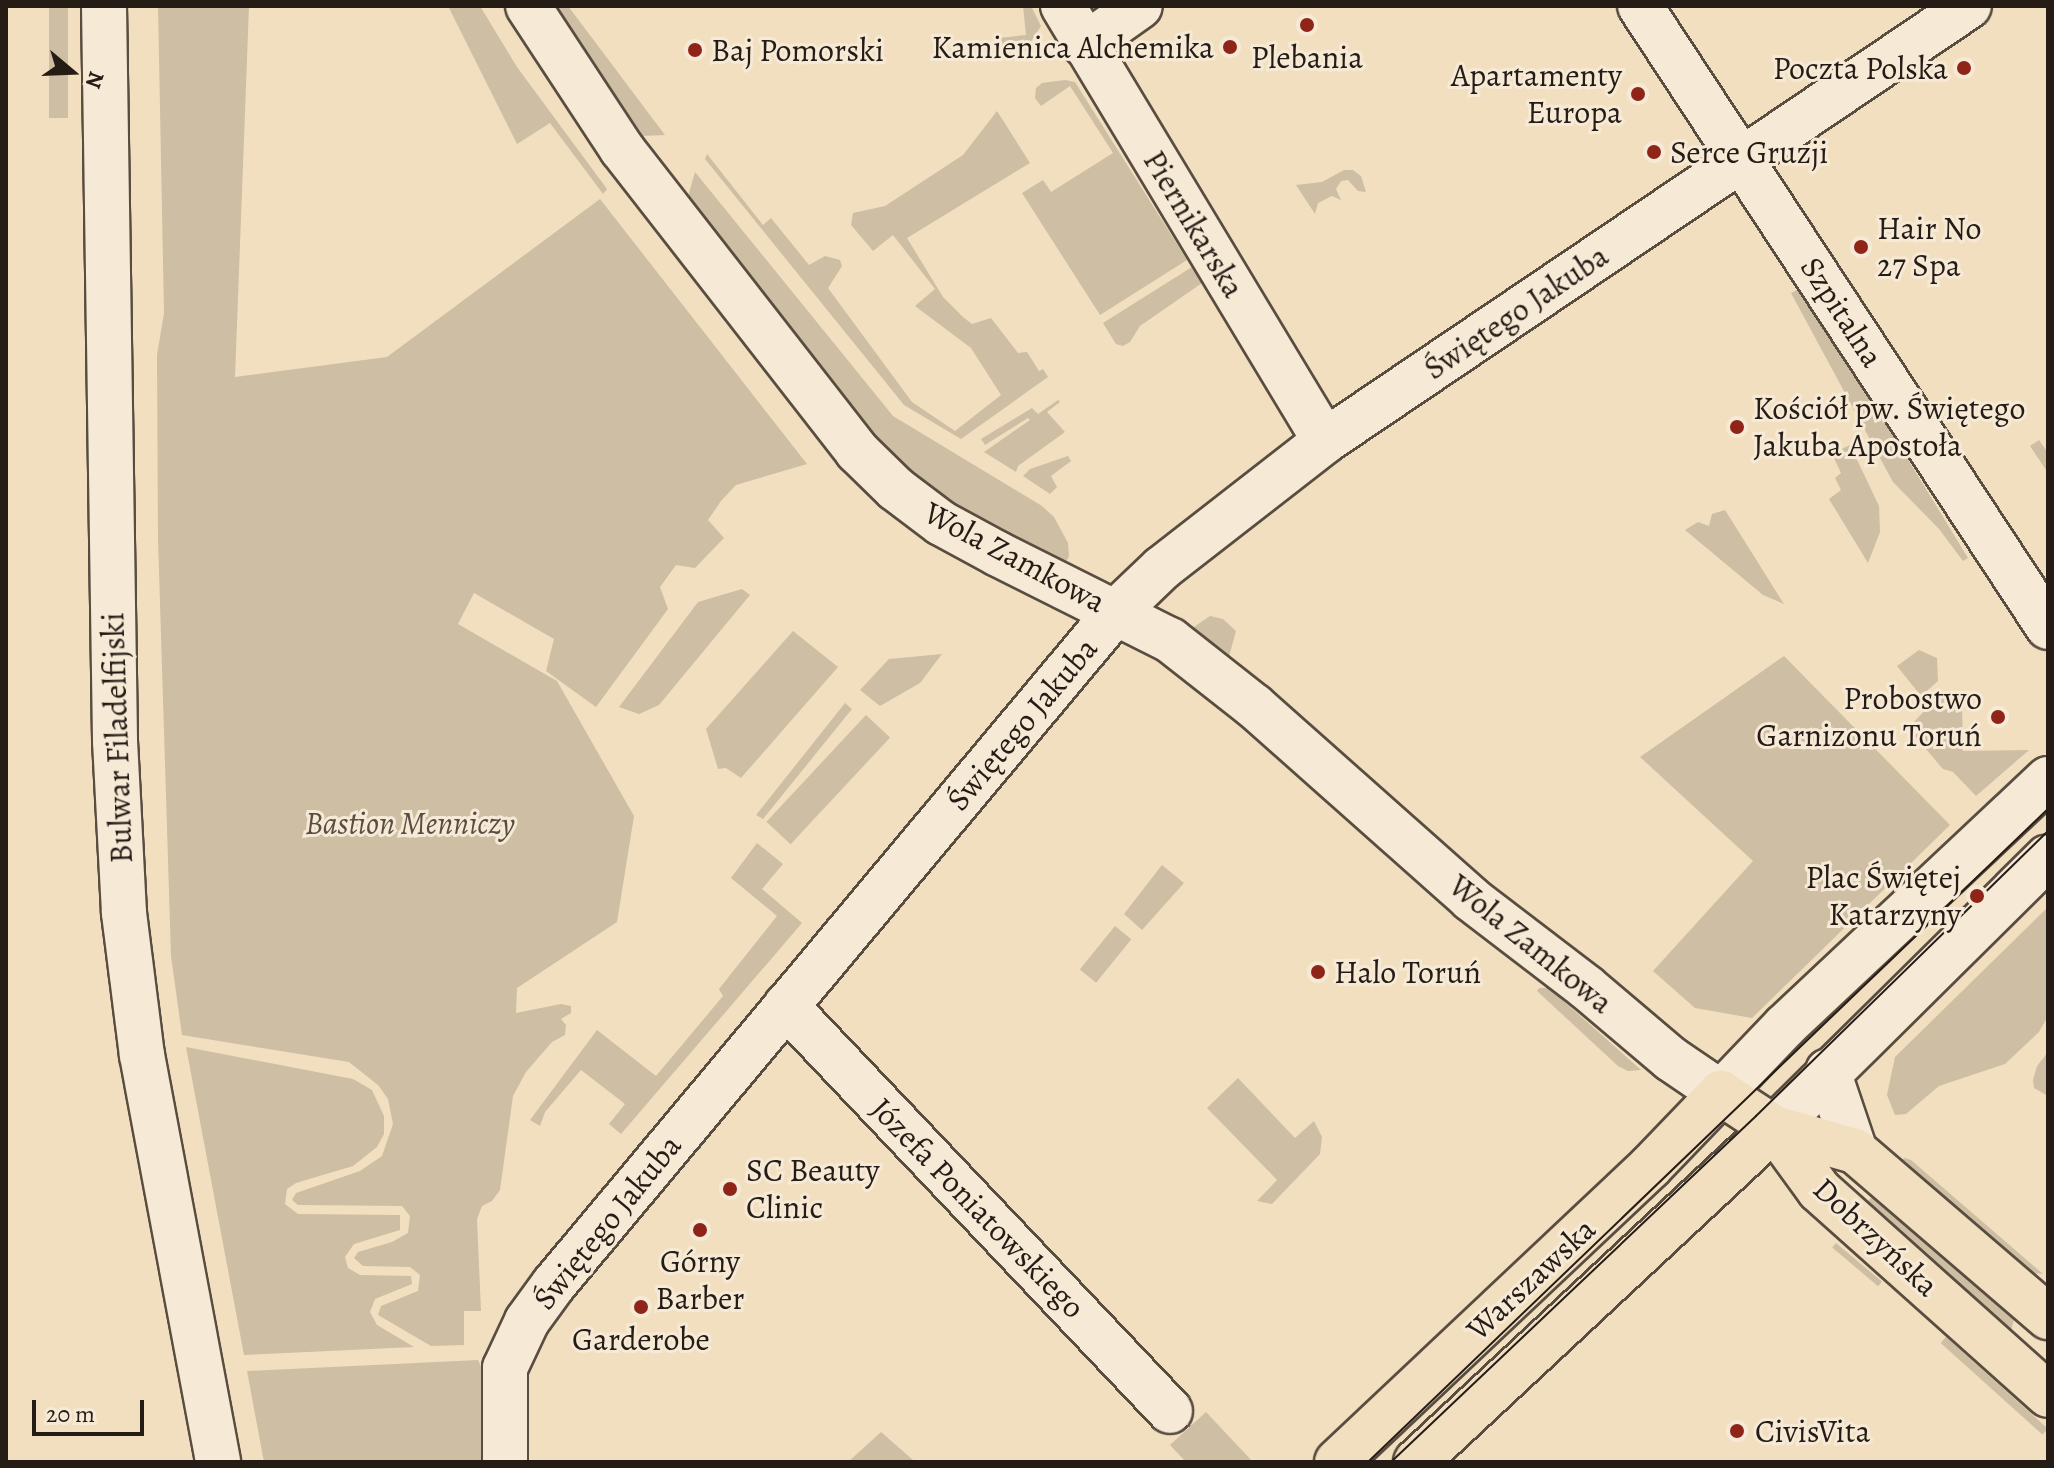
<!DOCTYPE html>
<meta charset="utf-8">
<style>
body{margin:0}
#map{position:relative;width:2054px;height:1468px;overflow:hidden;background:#f1dfc0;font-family:Alegreya,serif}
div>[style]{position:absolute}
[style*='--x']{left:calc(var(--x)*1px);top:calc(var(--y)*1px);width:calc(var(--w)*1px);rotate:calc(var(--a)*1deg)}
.green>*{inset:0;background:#cebea3;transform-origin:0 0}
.roads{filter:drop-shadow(2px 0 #594d40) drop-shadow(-2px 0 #594d40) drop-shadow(0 2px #594d40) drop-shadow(0 -2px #594d40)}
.minor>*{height:44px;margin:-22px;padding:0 22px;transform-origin:22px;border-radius:22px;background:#f6ead6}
.tertiary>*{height:44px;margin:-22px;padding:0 22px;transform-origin:22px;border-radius:22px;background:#f6ead6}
.primary>*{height:44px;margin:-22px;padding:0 22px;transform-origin:22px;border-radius:22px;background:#f1dfc0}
.tram>*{height:2px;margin:-1px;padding:0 1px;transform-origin:1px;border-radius:1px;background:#261c16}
.dots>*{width:22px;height:22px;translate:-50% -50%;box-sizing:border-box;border:4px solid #f6ead6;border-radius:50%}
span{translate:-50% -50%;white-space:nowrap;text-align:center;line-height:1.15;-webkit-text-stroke:6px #f6ead6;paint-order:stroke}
.poi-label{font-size:32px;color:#261c16}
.right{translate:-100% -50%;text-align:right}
.left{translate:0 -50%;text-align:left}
.street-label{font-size:32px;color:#261c16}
.park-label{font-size:32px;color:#584d40;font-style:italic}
.frame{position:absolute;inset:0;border:8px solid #261c16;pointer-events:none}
.north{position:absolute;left:32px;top:32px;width:80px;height:80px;-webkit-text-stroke:6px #f6ead6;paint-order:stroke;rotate:109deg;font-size:22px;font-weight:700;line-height:32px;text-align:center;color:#261c16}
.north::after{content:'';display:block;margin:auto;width:28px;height:36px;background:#261c16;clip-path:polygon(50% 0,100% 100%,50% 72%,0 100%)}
.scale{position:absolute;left:32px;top:1400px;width:112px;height:36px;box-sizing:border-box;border:4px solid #261c16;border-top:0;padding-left:10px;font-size:24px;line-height:28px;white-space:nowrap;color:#261c16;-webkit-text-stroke:6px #f6ead6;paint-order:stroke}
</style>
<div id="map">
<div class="green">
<i style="left:49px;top:6px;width:19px;height:112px"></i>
<i style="clip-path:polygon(158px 6px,249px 6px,235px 377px,387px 357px,600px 199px,807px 464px,736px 485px,721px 501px,708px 520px,724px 538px,695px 568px,676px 565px,660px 587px,668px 609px,596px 707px,546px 671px,554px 639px,474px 593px,458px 624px,557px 681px,634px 816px,617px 922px,517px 988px,516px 1013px,561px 1004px,571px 1006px,571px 1013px,561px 1019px,566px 1025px,565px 1035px,552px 1042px,526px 1072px,513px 1096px,500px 1190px,492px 1201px,482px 1206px,477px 1219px,481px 1311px,464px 1311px,464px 1345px,431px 1346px,378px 1315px,381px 1306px,418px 1291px,420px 1275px,410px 1267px,363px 1266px,354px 1258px,358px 1252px,392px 1242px,408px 1233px,410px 1216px,402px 1206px,298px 1205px,292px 1200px,296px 1193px,360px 1171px,382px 1156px,393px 1124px,388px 1099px,378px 1085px,349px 1062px,182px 1035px,171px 956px,158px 539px,157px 355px,164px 313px)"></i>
<i style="clip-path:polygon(448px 6px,480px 6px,517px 67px,607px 189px,603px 194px,550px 123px,517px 144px)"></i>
<i style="clip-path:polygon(543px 6px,568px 6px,665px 135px,642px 136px,590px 72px)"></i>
<i style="clip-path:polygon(1023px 6px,1031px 6px,1041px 26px,1023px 54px,1012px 61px,1001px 54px,999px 38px,1026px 35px)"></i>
<i style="clip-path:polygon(1065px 80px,1075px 82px,1187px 260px,1100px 315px,1022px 193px,1043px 180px,1051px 192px,1113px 153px,1070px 86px,1041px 106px,1035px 98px,1036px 88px,1042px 83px)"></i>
<i style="clip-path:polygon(997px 111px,1030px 163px,907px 238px,943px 297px,963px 317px,972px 324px,991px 318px,1018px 353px,1027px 352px,1039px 371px,1043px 369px,1048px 377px,961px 439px,904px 405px,705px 159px,707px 154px,763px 225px,771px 218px,809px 265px,825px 256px,840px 260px,842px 266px,828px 288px,912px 402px,955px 431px,1001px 395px,971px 348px,915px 306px,935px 289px,893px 235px,873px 251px,851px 225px,853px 213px,885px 206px,963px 155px)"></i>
<i style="clip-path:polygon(1344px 170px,1353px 170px,1361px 176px,1366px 192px,1358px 191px,1348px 180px,1341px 181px,1336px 189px,1341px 200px,1332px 196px,1318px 203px,1315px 214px,1296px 185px,1322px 182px)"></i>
<i style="clip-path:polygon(695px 172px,893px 416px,1042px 506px,1054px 517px,1068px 543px,1069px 556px,1064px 566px,1048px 561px,905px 476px,685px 207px)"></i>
<i style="clip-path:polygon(1192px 267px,1202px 283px,1140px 326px,1130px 342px,1123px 346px,1116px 344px,1103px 323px)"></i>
<i style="clip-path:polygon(1803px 287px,1968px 558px,1963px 561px,1939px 529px,1893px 482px,1791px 293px)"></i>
<i style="clip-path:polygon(1058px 400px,1060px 402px,1047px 412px,1065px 432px,1018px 466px,1016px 472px,984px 452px,1030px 420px,1028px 418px,985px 445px,981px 439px,1032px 408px,1038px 414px)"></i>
<i style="clip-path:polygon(2039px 440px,2048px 453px,2048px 473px,2030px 446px)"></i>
<i style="clip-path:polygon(1850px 445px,1879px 506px,1880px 532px,1868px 563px,1829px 499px,1841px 490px,1835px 478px,1841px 473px,1832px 454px)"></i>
<i style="clip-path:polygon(1068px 456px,1071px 461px,1051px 476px,1057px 487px,1050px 494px,1023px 476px,1030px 469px)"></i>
<i style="clip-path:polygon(1725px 510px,1784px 604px,1763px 595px,1685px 530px,1698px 522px,1709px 526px,1712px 514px)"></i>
<i style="clip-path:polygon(742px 589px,750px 595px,659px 705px,639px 714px,619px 707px,698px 602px)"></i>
<i style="clip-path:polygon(1210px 616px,1223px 619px,1236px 631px,1227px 664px,1191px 629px)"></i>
<i style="clip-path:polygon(793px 631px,838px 667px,741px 778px,726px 768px,718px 769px,706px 729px)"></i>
<i style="clip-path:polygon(1919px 650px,1937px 658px,1938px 681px,1921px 696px,1897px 666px)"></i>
<i style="clip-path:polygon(942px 654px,920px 683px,880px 706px,860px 690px,889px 659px)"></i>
<i style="clip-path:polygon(1784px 656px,1950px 825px,1752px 1018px,1695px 1008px,1653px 971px,1753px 861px,1640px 757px)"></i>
<i style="clip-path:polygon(1941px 694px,1962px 703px,1963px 751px,2029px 750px,1976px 796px,1953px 772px,1943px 769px,1908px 728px)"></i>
<i style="clip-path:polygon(845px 703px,852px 709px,763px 819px,756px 815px)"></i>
<i style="left:866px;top:715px;width:33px;height:146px;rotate:43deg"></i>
<i style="clip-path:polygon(757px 843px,783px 864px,762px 889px,802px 923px,621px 1134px,609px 1124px,625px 1104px,581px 1070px,545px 1112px,540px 1126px,530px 1120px,597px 1030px,656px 1076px,723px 996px,719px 989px,777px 916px,731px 878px)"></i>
<i style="clip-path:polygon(1162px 865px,1184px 883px,1142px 930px,1124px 914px)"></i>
<i style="clip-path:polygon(2048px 907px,2048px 1016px,2039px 1032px,2005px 1064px,1939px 1086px,1906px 1114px,1895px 1115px,1887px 1095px,1895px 1057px)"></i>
<i style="left:1115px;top:926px;width:21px;height:56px;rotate:39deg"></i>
<i style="clip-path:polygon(1539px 988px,1549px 988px,1641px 1070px,1628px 1071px,1618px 1066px,1537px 991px)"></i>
<i style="clip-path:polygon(186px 1047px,353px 1079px,372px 1090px,384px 1116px,384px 1134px,377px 1147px,353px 1166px,296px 1183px,287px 1189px,285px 1204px,298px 1214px,400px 1215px,400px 1230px,354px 1244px,345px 1257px,348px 1268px,360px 1275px,411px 1276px,412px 1284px,375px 1299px,370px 1312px,377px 1325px,414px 1347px,244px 1355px)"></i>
<i style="clip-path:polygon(2048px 1052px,2048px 1096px,2034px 1088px,2033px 1080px,2037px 1066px)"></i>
<i style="clip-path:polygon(1238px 1078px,1295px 1138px,1314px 1121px,1322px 1137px,1320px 1154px,1272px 1204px,1257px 1201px,1277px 1180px,1207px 1108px)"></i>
<i style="clip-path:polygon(1905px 1158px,1911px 1160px,2043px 1274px,2033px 1273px,1900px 1160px)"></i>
<i style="clip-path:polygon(1872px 1197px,2016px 1313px,2010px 1334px,1861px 1208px)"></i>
<i style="left:1836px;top:1243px;width:60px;height:6px;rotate:40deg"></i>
<i style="left:1946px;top:1337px;width:137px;height:8px;rotate:42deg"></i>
<i style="clip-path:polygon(478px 1360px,482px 1369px,483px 1462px,264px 1462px,247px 1371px)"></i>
<i style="clip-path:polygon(1206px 1412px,1253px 1462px,1186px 1462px,1170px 1445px)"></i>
<i style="clip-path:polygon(881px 1432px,913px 1460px,848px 1462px)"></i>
</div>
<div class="roads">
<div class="minor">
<i style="--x:104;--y:6;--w:735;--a:89.14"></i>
<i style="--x:115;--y:741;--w:172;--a:87"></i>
<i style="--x:124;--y:913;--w:143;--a:82.8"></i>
<i style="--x:142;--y:1055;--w:414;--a:79.4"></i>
<i style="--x:528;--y:6;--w:171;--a:56.7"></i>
<i style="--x:622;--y:149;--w:383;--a:52.1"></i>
<i style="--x:857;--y:451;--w:54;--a:44.3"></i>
<i style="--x:896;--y:489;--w:56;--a:37.1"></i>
<i style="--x:941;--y:523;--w:65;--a:28.5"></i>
<i style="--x:998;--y:554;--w:192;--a:26.6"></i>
<i style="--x:1170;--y:640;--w:107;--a:38.2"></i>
<i style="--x:1254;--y:706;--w:290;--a:41.6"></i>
<i style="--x:1471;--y:899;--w:145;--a:37.4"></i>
<i style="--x:1586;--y:987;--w:111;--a:40.3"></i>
<i style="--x:1671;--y:1059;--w:60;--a:34.2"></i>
<i style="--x:1063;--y:6;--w:508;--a:58.94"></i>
<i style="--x:1640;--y:6;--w:743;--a:56.69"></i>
<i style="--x:1085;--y:45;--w:67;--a:-35.3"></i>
<i style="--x:786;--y:1006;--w:558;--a:46.52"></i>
<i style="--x:505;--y:1462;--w:94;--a:-90"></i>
<i style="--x:505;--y:1368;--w:52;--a:-64.9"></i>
<i style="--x:527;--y:1321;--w:46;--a:-53.9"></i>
<i style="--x:554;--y:1284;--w:877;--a:-50.09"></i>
<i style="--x:1117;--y:611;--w:62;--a:-43.7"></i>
<i style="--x:1162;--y:568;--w:207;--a:-37.9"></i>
<i style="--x:1325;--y:441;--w:777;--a:-34.04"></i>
</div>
<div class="tertiary">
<i style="--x:1828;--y:1071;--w:84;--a:71.4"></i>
<i style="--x:1721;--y:1093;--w:93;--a:-46.3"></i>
<i style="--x:1785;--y:1026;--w:361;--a:-43.2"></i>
<i style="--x:1774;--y:1128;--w:385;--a:-44.7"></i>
</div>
<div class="primary">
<i style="--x:1774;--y:1128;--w:77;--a:54"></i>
<i style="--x:1819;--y:1190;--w:307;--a:41.8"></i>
<i style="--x:1337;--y:1462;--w:430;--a:-43.3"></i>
<i style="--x:1650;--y:1167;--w:103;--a:-46.2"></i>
<i style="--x:1721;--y:1093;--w:64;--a:33.4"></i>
<i style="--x:1774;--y:1128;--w:84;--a:15.9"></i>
<i style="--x:1855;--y:1151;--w:255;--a:40.7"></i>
<i style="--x:1416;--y:1462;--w:490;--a:-43"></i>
</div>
</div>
<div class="tram">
<i style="--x:1368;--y:1462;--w:943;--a:-43.84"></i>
<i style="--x:1391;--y:1462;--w:503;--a:-43.47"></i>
<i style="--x:1756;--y:1116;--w:408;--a:-44.3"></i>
</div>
<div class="dots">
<i style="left:1307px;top:25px;background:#8f2418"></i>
<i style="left:1230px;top:47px;background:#8f2418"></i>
<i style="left:695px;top:50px;background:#8f2418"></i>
<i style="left:1964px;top:68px;background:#8f2418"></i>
<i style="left:1638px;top:94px;background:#8f2418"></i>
<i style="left:1654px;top:152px;background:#8f2418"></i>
<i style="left:1861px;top:247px;background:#8f2418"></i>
<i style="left:1737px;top:427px;background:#8f2418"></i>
<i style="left:1998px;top:717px;background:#8f2418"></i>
<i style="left:1977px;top:896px;background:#8f2418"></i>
<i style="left:1318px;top:972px;background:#8f2418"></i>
<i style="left:730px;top:1189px;background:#8f2418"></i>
<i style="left:700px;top:1230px;background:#8f2418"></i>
<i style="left:641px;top:1307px;background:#8f2418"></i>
<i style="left:1737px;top:1431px;background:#8f2418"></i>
</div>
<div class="poi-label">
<span class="right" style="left:1214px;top:47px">Kamienica Alchemika</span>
<span class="left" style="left:711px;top:50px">Baj Pomorski</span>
<span style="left:1307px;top:57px">Plebania</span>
<span class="right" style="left:1948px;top:68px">Poczta Polska</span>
<span class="right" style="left:1622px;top:94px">Apartamenty<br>Europa</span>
<span class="left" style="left:1670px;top:152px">Serce Gruzji</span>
<span class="left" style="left:1877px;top:247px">Hair No<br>27 Spa</span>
<span class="left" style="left:1753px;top:427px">Kościół pw. Świętego<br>Jakuba Apostoła</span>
<span class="right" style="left:1982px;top:717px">Probostwo<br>Garnizonu Toruń</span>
<span class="right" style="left:1961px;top:896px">Plac Świętej<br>Katarzyny</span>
<span class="left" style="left:1334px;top:972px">Halo Toruń</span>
<span class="left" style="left:746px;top:1189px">SC Beauty<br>Clinic</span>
<span style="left:700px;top:1280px">Górny<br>Barber</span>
<span style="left:641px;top:1339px">Garderobe</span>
<span class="left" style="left:1755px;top:1431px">CivisVita</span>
</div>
<div class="street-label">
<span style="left:1194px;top:224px;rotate:59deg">Piernikarska</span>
<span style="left:1516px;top:312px;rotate:-34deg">Świętego Jakuba</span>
<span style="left:1842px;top:312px;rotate:57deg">Szpitalna</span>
<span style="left:1015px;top:557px;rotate:28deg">Wola Zamkowa</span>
<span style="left:1022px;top:724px;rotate:-50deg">Świętego Jakuba</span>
<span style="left:117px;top:738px;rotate:-92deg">Bulwar Filadelfijski</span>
<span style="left:1531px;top:944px;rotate:39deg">Wola Zamkowa</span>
<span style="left:978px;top:1208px;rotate:46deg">Józefa Poniatowskiego</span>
<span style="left:607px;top:1222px;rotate:-51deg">Świętego Jakuba</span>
<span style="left:1876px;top:1237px;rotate:43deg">Dobrzyńska</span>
<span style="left:1531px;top:1279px;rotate:-43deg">Warszawska</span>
</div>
<div class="park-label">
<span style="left:410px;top:823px">Bastion Menniczy</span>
</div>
<div class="frame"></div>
<div class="north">N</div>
<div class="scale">20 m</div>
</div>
